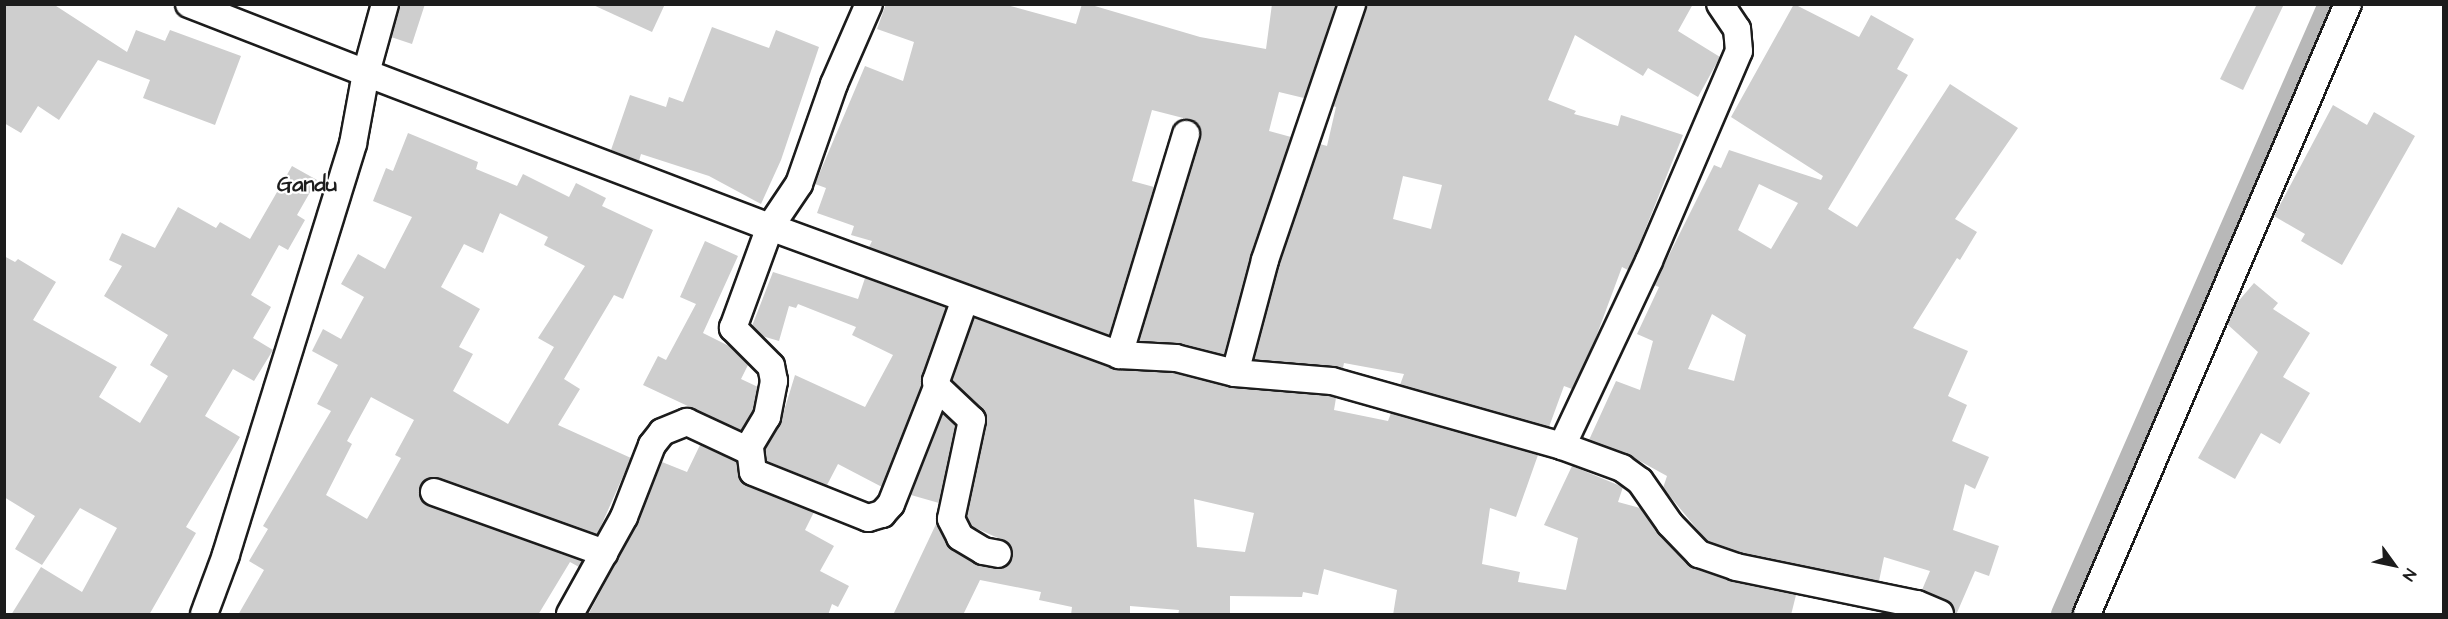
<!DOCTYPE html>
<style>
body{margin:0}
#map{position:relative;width:2448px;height:619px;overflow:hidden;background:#fff;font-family:"Architects Daughter",sans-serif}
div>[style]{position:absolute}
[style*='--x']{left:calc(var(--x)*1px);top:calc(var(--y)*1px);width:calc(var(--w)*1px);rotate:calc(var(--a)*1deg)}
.canal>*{height:27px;margin:-13.5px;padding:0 13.5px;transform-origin:13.5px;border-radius:13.5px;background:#b8b8b8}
.building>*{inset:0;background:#cecece}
.roads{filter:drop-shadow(2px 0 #1c1c1c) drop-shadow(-2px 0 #1c1c1c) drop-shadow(0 2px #1c1c1c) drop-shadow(0 -2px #1c1c1c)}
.minor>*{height:26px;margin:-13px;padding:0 13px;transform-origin:13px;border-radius:13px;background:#fff}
span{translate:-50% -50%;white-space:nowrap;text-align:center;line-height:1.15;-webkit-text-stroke:4.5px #fff;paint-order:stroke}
.quarter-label{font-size:22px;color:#1c1c1c;font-weight:700}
.frame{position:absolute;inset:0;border:6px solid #1c1c1c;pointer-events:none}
.north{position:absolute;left:2364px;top:535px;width:60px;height:60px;-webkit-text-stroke:4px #fff;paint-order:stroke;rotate:123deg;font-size:16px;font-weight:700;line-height:24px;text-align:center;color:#1c1c1c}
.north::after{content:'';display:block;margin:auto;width:21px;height:27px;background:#1c1c1c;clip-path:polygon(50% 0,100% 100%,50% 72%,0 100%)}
</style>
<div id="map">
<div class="canal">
<i style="--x:2064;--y:614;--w:666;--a:-66.36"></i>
</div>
<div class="building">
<i style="clip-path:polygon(4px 4px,53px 4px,127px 52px,136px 30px,165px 41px,170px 30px,241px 56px,215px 125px,143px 98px,150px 80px,98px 60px,59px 120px,38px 106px,21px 133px,4px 123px)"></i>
<i style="clip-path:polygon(400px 4px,425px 4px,412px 44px,391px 37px)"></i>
<i style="clip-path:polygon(591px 4px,665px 4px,652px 32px)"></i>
<i style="clip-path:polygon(886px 4px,1003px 4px,1076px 24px,1082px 4px,1088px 4px,1200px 37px,1266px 49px,1272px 4px,1336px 4px,1304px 98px,1279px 92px,1269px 131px,1291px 137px,1251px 255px,1224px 355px,1180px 343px,1139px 341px,1200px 138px,1200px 130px,1191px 120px,1152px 110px,1132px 181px,1154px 187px,1109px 335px,869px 247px,872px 241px,851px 235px,854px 226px,817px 213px,826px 188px,815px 184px,865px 66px,903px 81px,914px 42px,877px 29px)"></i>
<i style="clip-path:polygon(evenodd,1367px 4px,1693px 4px,1678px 31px,1720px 57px,1698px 97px,1648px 68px,1643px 76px,1575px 35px,1548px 100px,1576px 111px,1574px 114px,1618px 126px,1621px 115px,1683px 135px,1635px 255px,1628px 270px,1622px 267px,1593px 345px,1572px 389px,1564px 386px,1549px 427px,1400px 385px,1404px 374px,1344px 363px,1343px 368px,1254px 360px,1279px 264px,1320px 144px,1327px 146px,1336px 107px,1333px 106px,1367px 4px,1403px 176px,1442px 185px,1431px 229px,1393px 219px,1403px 176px)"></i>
<i style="clip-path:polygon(evenodd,1794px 4px,1859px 37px,1871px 15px,1914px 39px,1897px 69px,1908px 75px,1828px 209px,1857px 227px,1950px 84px,2018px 128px,1955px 219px,1977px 232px,1960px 260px,1957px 258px,1913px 328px,1968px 351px,1948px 396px,1967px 405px,1952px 441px,1989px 457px,1975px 489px,1965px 484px,1953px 530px,1999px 546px,1989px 576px,1975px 571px,1956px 615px,1946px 601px,1922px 590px,1930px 571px,1884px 557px,1879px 581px,1740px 553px,1707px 541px,1663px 488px,1667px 476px,1627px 454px,1589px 440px,1616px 381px,1640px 390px,1653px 341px,1637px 334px,1659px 287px,1654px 285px,1714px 165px,1721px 168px,1729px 150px,1821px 180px,1823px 176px,1731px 117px,1794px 4px,1759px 184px,1798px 203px,1771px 249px,1738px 230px,1759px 184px,1794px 4px,1712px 314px,1746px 335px,1734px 381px,1688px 369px,1712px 314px)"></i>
<i style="clip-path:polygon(2257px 4px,2284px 4px,2243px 90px,2220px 79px)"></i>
<i style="clip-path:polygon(712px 27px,769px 48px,776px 30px,819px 47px,781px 160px,761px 204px,709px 176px,641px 154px,639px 161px,611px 150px,630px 95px,666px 107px,669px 97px,683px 102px)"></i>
<i style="clip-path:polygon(2333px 105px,2367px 125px,2374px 112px,2415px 136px,2342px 265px,2301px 241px,2305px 234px,2274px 216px)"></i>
<i style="clip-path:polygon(evenodd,408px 133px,478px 162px,476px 169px,517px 186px,523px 174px,569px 197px,576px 183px,606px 198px,602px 206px,653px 230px,623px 299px,614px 295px,564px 379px,580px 389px,558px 425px,631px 458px,597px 535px,439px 478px,431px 477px,420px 486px,419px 495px,429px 506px,582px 561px,579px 567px,570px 562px,538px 615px,238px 615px,264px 570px,249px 561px,268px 529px,263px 526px,331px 411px,317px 404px,338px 365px,312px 351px,323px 329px,341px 339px,364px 297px,341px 284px,358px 254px,385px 269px,412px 217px,373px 201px,386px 168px,393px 171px,408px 133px,500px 213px,548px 237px,544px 245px,585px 266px,538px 338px,554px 347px,508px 424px,453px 391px,473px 354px,459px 347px,480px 309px,441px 287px,464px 244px,483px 253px,500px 213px,408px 133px,371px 397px,414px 420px,395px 455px,401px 458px,367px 519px,326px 495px,352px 444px,347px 441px,371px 397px)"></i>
<i style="clip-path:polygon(292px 166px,317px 180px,297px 215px,305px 220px,288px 250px,279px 245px,251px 295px,271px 307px,253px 338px,273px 350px,254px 381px,233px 369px,205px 416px,240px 437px,186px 527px,196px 533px,149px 615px,11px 615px,41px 567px,82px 592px,117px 528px,80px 508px,42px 565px,15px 549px,35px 516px,4px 497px,4px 256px,15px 262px,18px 259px,56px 282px,33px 320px,117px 367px,99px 397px,140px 423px,168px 376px,150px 365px,168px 335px,104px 296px,122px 266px,109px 260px,122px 233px,155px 248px,178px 207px,216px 228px,220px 222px,250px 239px)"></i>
<i style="clip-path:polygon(705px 241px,738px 256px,703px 333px,731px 347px,748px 365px,741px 379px,758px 387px,753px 412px,741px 431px,643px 385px,658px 356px,666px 360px,696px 304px,680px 297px)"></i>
<i style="clip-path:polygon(773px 272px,858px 299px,865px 278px,946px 308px,922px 385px,882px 487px,838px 464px,827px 485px,767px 461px,765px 449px,780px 424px,795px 375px,865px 407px,893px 355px,852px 335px,856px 327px,798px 304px,796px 308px,789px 306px,779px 341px,762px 336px,752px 326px)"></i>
<i style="clip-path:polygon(2254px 283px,2278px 303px,2273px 309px,2310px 333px,2283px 377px,2310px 393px,2280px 444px,2261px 433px,2235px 479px,2198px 458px,2258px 352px,2227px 324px,2236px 304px)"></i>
<i style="clip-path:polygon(evenodd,974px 318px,1115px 369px,1174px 373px,1234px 388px,1329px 396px,1336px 398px,1334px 410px,1388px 421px,1391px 413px,1538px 455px,1516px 517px,1490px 508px,1482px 564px,1520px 572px,1518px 582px,1566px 590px,1578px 538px,1544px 525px,1572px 466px,1623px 487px,1618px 502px,1640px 508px,1659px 534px,1694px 568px,1733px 582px,1796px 595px,1791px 615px,1393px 615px,1397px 590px,1324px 569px,1318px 595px,1303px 592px,1302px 597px,1230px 596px,1230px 615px,1178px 615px,1179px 610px,1130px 606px,1130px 615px,1071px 615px,1072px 607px,1039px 600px,1041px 592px,980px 580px,963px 615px,893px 615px,937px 522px,947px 544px,975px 564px,1002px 568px,1013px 558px,1007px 542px,971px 526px,967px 517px,986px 416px,952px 381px,974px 318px,1194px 499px,1254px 513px,1245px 552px,1197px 547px,1194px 499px)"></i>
<i style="clip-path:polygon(943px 413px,956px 425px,939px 503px,911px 495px)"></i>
<i style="clip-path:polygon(700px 445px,737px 462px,741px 481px,747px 486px,814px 512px,805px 530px,834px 546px,820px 571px,849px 586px,838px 607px,832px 604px,828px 615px,588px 615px,637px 524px,662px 462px,687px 472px)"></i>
</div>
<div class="roads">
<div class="minor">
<i style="--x:189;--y:4;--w:190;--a:21.3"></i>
<i style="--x:366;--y:73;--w:72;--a:100.4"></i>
<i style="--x:353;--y:144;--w:430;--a:107.2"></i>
<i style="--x:226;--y:555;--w:63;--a:110.4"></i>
<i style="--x:385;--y:4;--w:72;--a:105.4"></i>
<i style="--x:366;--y:73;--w:432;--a:20.9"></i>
<i style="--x:770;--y:227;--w:372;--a:20.1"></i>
<i style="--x:1119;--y:355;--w:57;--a:3"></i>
<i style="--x:1176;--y:358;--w:61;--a:14.3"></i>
<i style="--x:1235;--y:373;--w:97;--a:4.7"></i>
<i style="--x:1332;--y:381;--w:239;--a:15.8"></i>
<i style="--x:1562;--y:446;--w:64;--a:20.1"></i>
<i style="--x:1622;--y:468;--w:22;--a:36"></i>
<i style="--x:1640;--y:481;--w:52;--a:55.1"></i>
<i style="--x:1670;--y:524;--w:42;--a:46"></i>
<i style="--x:1699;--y:554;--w:39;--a:19"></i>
<i style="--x:1736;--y:567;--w:185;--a:11.6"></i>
<i style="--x:1917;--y:604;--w:25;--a:23"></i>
<i style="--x:965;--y:299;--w:87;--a:109.5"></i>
<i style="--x:936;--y:381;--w:6;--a:81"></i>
<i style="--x:937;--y:387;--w:48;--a:43.3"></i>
<i style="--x:972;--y:420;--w:101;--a:102"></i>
<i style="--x:951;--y:519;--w:20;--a:63"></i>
<i style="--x:960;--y:537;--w:27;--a:31"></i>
<i style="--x:983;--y:551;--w:15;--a:11"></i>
<i style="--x:1119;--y:355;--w:231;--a:-73.1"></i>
<i style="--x:1235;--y:373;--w:117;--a:-75.1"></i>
<i style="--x:1265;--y:260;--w:270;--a:-71.2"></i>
<i style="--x:1562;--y:446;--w:204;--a:-64.8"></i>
<i style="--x:1649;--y:261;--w:228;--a:-66.8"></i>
<i style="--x:1739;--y:51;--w:22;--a:-95"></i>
<i style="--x:1737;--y:29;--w:30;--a:-124"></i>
<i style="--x:750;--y:448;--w:24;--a:83"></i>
<i style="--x:753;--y:472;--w:124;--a:21.8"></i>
<i style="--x:868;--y:518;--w:15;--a:-16"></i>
<i style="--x:882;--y:514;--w:13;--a:-48"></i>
<i style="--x:891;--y:504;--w:126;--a:-68.5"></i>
<i style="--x:434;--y:492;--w:181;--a:19.7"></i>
<i style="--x:570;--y:614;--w:111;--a:-60.9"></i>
<i style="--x:624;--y:517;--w:77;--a:-68.7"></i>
<i style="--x:652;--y:445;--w:16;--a:-52"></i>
<i style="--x:662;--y:432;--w:27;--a:-22"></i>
<i style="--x:687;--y:422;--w:66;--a:25"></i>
<i style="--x:747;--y:450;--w:39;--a:-59"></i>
<i style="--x:767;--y:417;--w:37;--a:-79"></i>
<i style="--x:774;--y:381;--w:15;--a:-101"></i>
<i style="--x:771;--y:366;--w:54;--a:-135"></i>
<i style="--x:733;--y:328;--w:108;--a:-69.9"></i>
<i style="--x:770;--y:227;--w:52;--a:-56"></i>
<i style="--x:799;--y:184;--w:106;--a:-70.7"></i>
<i style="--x:834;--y:84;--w:87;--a:-66.4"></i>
<i style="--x:2087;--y:614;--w:663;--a:-66.84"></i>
</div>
</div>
<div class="quarter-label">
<span style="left:307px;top:185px">Gandu</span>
</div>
<div class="frame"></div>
<div class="north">N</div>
</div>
